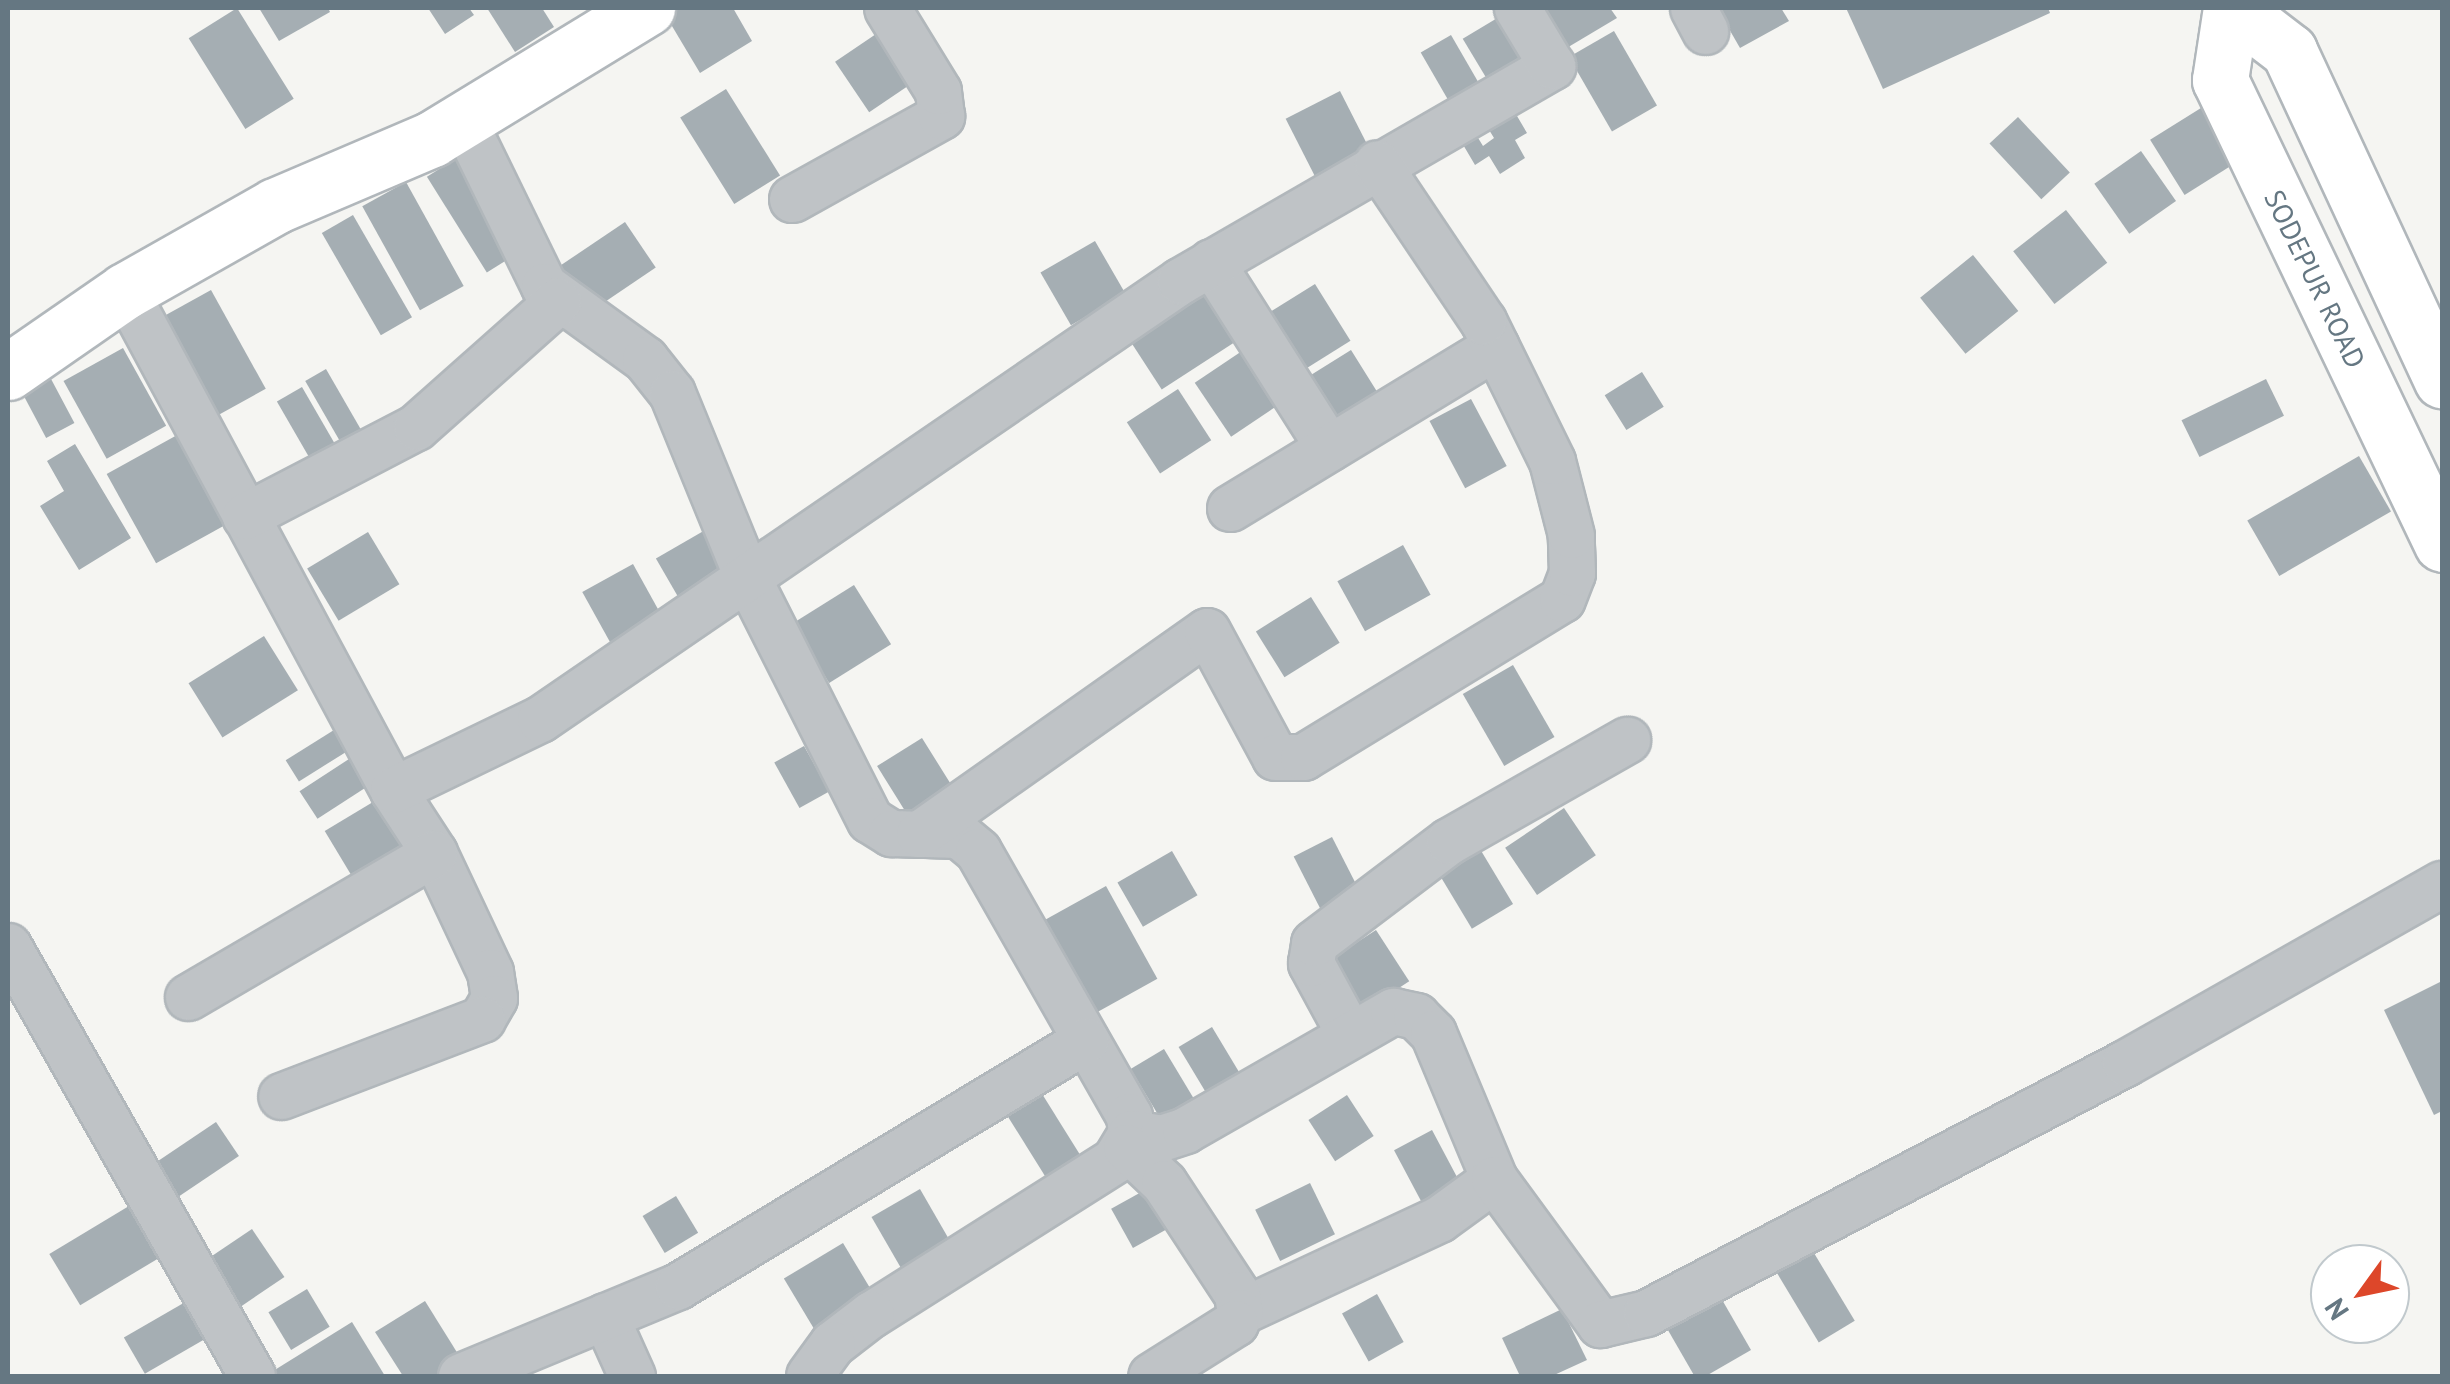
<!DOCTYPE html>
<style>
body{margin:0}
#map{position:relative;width:2450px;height:1384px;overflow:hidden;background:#f5f5f2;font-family:"PT Sans",sans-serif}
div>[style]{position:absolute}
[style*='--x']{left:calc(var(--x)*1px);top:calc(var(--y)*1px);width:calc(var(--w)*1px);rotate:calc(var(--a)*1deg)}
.building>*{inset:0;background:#a5aeb3;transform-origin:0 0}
.roads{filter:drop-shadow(2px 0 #b1b7bb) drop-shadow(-2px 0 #b1b7bb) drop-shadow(0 2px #b1b7bb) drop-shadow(0 -2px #b1b7bb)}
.street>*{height:45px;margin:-22.5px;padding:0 22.5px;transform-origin:22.5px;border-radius:22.5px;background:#bfc3c6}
.secondary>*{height:55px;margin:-27.5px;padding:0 27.5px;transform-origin:27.5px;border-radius:27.5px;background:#fff}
.primary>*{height:55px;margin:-27.5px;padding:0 27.5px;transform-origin:27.5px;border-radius:27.5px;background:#fff}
span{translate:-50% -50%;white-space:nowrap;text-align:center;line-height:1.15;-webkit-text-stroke:10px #fff;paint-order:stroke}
.street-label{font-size:28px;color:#657782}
.frame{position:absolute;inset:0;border:10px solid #657782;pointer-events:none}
.north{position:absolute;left:2310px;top:1244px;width:100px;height:100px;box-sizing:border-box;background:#fff;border:2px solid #c1c9cd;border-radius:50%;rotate:237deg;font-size:28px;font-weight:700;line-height:40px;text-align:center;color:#657782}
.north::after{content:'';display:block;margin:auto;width:35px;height:45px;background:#dd472a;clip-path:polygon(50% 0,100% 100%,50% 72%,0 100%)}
</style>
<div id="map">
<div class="building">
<i style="left:237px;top:8px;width:107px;height:57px;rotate:58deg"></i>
<i style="clip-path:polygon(259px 8px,328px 8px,330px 12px,279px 41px)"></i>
<i style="clip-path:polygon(428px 8px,469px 8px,474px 15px,445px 34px)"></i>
<i style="clip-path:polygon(487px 8px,542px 8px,554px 27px,515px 52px)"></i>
<i style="clip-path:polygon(679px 8px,733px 8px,752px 41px,700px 73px,666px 16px)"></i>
<i style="clip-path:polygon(1540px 8px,1610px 8px,1617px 18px,1565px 49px)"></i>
<i style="clip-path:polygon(1717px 8px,1781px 8px,1789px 21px,1740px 48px)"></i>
<i style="clip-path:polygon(1846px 8px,2048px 8px,2050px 13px,1883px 89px)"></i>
<i style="left:1509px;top:11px;width:47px;height:54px;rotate:59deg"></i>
<i style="left:1614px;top:31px;width:86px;height:52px;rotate:60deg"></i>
<i style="left:879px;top:32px;width:61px;height:53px;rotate:56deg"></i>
<i style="left:1451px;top:35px;width:61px;height:35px;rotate:60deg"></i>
<i style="left:726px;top:89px;width:102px;height:54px;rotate:58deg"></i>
<i style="left:1340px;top:91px;width:74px;height:61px;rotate:63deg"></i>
<i style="clip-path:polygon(1507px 99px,1527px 133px,1515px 140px,1525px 158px,1500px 174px,1489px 156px,1475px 165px,1455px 131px,1469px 123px,1483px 146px,1494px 138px,1480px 115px)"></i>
<i style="left:2201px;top:108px;width:65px;height:60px;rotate:58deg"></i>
<i style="left:2018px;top:117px;width:76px;height:39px;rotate:47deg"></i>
<i style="left:2141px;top:151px;width:61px;height:57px;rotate:55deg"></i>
<i style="left:460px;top:156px;width:113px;height:39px;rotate:58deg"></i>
<i style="left:406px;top:182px;width:119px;height:50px;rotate:61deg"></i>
<i style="left:2066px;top:210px;width:67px;height:67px;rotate:52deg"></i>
<i style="left:353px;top:215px;width:118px;height:36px;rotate:60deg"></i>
<i style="left:625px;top:222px;width:55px;height:82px;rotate:56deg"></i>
<i style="left:1095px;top:241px;width:61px;height:63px;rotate:60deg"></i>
<i style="left:1973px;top:255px;width:72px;height:68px;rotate:51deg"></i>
<i style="left:1201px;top:283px;width:68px;height:91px;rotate:57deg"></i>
<i style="left:1315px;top:284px;width:67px;height:65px;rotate:58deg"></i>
<i style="left:211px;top:290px;width:113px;height:64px;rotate:61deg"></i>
<i style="left:123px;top:348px;width:89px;height:68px;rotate:61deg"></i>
<i style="left:1351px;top:350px;width:64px;height:61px;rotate:58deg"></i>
<i style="left:1242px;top:351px;width:65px;height:57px;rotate:56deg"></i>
<i style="left:326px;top:369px;width:79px;height:24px;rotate:60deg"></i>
<i style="left:1642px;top:372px;width:41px;height:44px;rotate:58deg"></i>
<i style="left:50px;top:377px;width:52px;height:32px;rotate:62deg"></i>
<i style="left:2266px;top:379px;width:41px;height:94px;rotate:64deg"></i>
<i style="left:302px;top:387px;width:76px;height:29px;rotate:60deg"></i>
<i style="left:1178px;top:389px;width:61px;height:61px;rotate:57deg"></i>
<i style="left:1471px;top:399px;width:76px;height:47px;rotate:62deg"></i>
<i style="left:188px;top:429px;width:102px;height:93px;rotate:61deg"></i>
<i style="clip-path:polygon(75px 444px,131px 538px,79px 570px,40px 506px,64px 491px,47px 461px)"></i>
<i style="left:2359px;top:456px;width:64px;height:129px;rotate:60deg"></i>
<i style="left:707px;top:529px;width:59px;height:59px;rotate:60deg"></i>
<i style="left:368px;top:532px;width:61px;height:71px;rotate:59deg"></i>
<i style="left:1403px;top:545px;width:57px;height:75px;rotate:61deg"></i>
<i style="left:633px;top:564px;width:60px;height:58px;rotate:61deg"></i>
<i style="left:854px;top:585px;width:70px;height:73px;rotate:58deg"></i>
<i style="left:1311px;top:597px;width:54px;height:65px;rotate:58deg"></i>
<i style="left:264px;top:636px;width:64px;height:89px;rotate:58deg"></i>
<i style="left:1513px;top:665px;width:83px;height:58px;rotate:60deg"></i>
<i style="left:334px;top:730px;width:25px;height:57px;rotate:58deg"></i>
<i style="left:922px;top:738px;width:67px;height:53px;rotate:58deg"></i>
<i style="left:804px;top:746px;width:52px;height:34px;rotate:61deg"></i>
<i style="left:349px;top:759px;width:33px;height:59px;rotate:57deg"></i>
<i style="left:383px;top:796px;width:66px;height:68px;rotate:59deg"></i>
<i style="left:1564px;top:808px;width:57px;height:71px;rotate:56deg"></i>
<i style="left:1332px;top:837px;width:59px;height:43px;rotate:63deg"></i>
<i style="left:1477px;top:844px;width:70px;height:48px;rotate:59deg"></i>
<i style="left:1172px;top:851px;width:51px;height:63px;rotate:60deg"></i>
<i style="left:1106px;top:886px;width:106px;height:69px;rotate:61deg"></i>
<i style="left:1376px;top:930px;width:61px;height:56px;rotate:57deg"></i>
<i style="clip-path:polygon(2442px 981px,2442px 1111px,2434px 1115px,2384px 1010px)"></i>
<i style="left:1212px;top:1027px;width:63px;height:39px;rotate:59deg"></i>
<i style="left:1164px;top:1049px;width:63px;height:39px;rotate:59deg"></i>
<i style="left:1034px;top:1081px;width:101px;height:41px;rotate:58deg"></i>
<i style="left:1347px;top:1095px;width:49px;height:46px;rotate:57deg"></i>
<i style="left:216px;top:1122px;width:41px;height:82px;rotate:56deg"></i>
<i style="left:1432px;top:1130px;width:66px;height:43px;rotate:62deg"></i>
<i style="left:1310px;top:1183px;width:57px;height:61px;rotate:64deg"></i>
<i style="left:1154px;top:1185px;width:45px;height:49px;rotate:61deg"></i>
<i style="left:920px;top:1189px;width:66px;height:56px;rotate:60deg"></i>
<i style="left:676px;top:1196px;width:43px;height:39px;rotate:59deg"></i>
<i style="left:129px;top:1206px;width:60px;height:93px;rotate:59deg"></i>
<i style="left:252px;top:1229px;width:58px;height:60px;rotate:56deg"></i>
<i style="left:843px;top:1243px;width:62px;height:69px;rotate:59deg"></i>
<i style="left:1811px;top:1248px;width:85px;height:42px;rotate:59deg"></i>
<i style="left:307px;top:1289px;width:44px;height:45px;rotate:59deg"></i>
<i style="left:1717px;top:1291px;width:68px;height:62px;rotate:60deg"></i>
<i style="left:1377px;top:1294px;width:55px;height:40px;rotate:61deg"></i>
<i style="left:194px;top:1297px;width:42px;height:81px;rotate:60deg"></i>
<i style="clip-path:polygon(425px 1301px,463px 1362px,440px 1376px,403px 1376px,375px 1332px)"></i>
<i style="clip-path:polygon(1562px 1309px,1587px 1360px,1552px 1376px,1520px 1376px,1502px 1338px)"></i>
<i style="clip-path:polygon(352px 1322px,385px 1376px,265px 1376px)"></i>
</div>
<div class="roads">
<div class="street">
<i style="--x:1693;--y:8;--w:26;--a:62"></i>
<i style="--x:463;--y:120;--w:185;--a:64"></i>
<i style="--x:544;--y:286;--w:125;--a:35.9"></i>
<i style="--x:645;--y:359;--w:43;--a:51.5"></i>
<i style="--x:672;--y:393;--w:201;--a:67.8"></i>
<i style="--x:748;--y:579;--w:270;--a:63.2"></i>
<i style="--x:870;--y:820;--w:25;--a:32"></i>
<i style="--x:891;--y:833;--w:68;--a:1.7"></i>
<i style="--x:959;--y:835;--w:25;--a:40"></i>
<i style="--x:978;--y:851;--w:305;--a:60.3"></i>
<i style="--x:1129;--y:1116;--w:17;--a:83"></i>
<i style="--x:1131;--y:1133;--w:31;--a:121"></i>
<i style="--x:1115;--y:1160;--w:289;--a:147.7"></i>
<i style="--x:871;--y:1314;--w:49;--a:142.4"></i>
<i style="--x:832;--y:1344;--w:39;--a:126"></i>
<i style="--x:792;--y:199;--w:171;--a:-29.1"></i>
<i style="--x:941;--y:116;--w:25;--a:-97"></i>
<i style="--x:938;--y:91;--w:97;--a:-121.6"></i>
<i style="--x:1211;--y:262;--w:220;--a:57.6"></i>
<i style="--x:125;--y:291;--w:566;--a:61.76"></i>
<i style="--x:393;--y:790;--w:75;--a:56.9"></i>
<i style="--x:434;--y:853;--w:132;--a:64.8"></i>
<i style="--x:490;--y:972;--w:26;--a:81"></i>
<i style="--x:494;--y:998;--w:24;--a:120"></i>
<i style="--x:482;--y:1019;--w:215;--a:159"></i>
<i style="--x:1230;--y:508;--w:311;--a:-31.3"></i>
<i style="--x:245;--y:516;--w:193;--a:-27.5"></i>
<i style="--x:416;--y:427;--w:190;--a:-41.6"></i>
<i style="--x:393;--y:790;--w:163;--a:-25.8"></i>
<i style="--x:540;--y:719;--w:776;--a:-34.39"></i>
<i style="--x:1180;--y:281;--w:430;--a:-30"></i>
<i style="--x:1552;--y:66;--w:68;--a:-121.1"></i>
<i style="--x:919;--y:834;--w:352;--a:-35.2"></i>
<i style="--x:1207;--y:631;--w:143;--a:61.6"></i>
<i style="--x:1275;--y:757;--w:28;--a:0"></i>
<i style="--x:1303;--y:757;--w:303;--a:-31.4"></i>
<i style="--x:1562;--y:599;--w:28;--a:-69"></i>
<i style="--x:1572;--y:573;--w:38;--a:-92"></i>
<i style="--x:1571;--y:535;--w:76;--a:-104.4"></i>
<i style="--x:1552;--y:461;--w:156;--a:-116.2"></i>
<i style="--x:1483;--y:321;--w:190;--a:-123.9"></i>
<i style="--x:8;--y:946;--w:494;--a:60.4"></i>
<i style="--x:188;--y:997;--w:285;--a:-30.3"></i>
<i style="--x:1349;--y:1033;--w:80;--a:-118.5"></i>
<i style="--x:1311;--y:963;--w:20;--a:-81"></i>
<i style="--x:1314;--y:943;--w:169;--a:-37.1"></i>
<i style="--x:1449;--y:841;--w:205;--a:-29.6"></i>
<i style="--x:1131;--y:1133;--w:30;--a:9"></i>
<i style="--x:1161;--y:1138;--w:25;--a:-18"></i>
<i style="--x:1185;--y:1130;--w:240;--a:-29.8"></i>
<i style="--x:1393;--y:1011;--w:24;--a:12"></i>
<i style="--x:1416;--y:1016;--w:24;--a:45"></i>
<i style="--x:1433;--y:1033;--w:158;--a:67.3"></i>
<i style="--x:1494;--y:1179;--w:68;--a:144"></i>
<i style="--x:1439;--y:1219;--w:220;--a:155"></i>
<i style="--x:1126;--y:1147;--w:52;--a:43.5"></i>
<i style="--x:1164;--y:1183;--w:133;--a:56.7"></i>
<i style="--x:1237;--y:1294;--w:18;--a:81"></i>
<i style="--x:1240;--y:1312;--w:12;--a:114"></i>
<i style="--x:1235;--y:1323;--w:99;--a:147.8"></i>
<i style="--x:1494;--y:1179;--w:180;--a:53.8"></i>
<i style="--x:1600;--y:1324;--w:47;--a:-13.4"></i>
<i style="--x:1646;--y:1313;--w:540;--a:-27.56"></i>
<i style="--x:2125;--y:1063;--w:364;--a:-29.5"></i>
<i style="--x:605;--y:1316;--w:66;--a:65.8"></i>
<i style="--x:461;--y:1376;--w:235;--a:-22.5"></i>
<i style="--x:678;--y:1286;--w:476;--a:-31.1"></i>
</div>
<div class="secondary">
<i style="--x:8;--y:372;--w:142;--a:-34.7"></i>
<i style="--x:125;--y:291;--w:172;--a:-29.5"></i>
<i style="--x:275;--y:206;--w:171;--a:-23.1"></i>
<i style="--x:432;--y:139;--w:252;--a:-31.4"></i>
</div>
<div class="primary">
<i style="--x:2231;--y:8;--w:73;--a:98.7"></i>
<i style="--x:2220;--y:80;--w:514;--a:64.43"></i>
<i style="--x:2233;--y:8;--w:71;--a:37.5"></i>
<i style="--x:2289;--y:51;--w:363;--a:65.1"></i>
</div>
</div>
<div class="street-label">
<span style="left:2315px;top:279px;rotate:64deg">SODEPUR ROAD</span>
</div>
<div class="frame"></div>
<div class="north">N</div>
</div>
